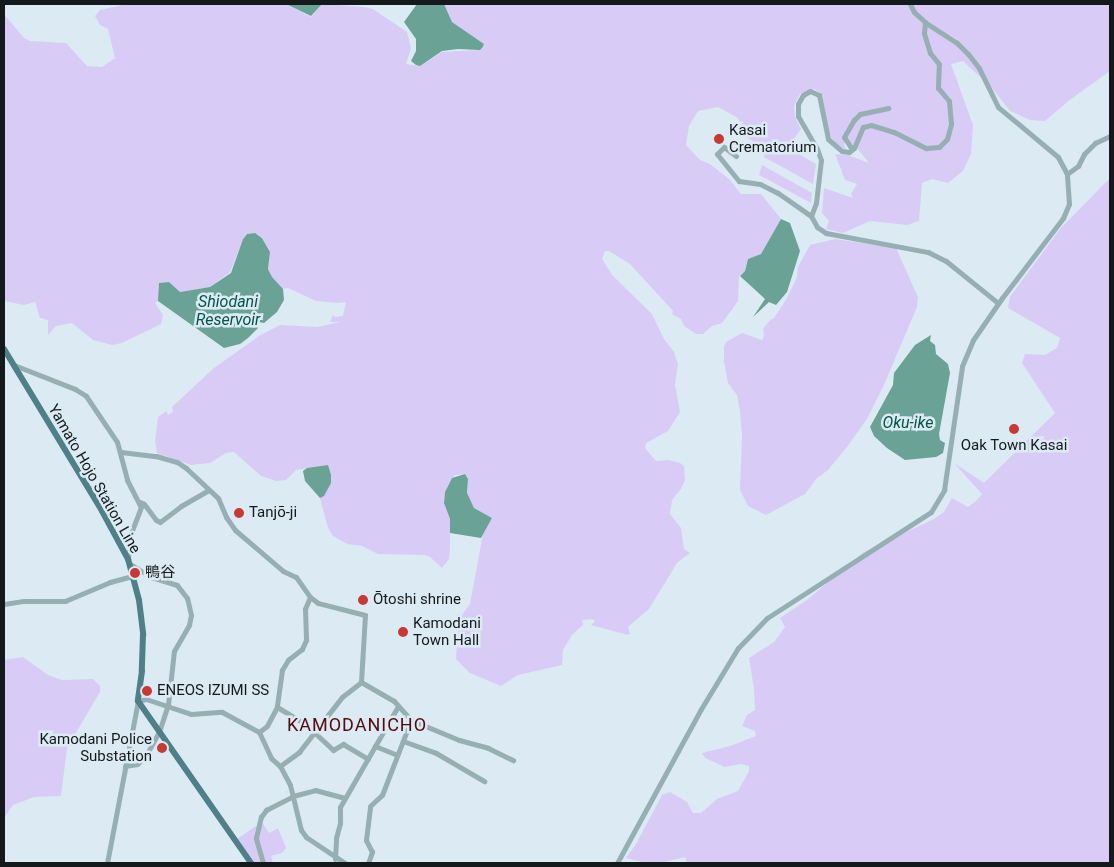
<!DOCTYPE html>
<meta charset="utf-8">
<style>
body{margin:0}
#map{position:relative;width:1114px;height:867px;overflow:hidden;background:#dceaf4;font-family:Roboto,"Noto Sans JP",sans-serif}
div>[style]{position:absolute}
[style*='--x']{left:calc(var(--x)*1px);top:calc(var(--y)*1px);width:calc(var(--w)*1px);rotate:calc(var(--a)*1deg)}
.green>*{inset:0;background:#d8ccf6}
.water>*{inset:0;background:#6aa296}
.minor>*{height:5px;margin:-2.5px;padding:0 2.5px;transform-origin:2.5px;border-radius:2.5px;background:#96afb3}
.major>*{height:6px;margin:-3px;padding:0 3px;transform-origin:3px;border-radius:3px;background:#4f7f87}
.dots>*{width:14px;height:14px;translate:-50% -50%;box-sizing:border-box;border:2px solid #dceaf4;border-radius:50%}
span{translate:-50% -50%;white-space:nowrap;text-align:center;line-height:1.15;-webkit-text-stroke:5px #dceaf4;paint-order:stroke}
.poi-label{font-size:15px;color:#14191c}
.left{translate:0 -50%;text-align:left}
.right{translate:-100% -50%;text-align:right}
.street-label{font-size:15px;color:#14191c}
.water-label{font-size:16px;color:#005448;font-style:italic}
.quarter-label{font-size:18px;color:#500b0a;letter-spacing:1px}
.frame{position:absolute;inset:0;border:5px solid #14191c;pointer-events:none}
</style>
<div id="map">
<div class="green">
<i style="clip-path:polygon(127px 4px,286px 4px,311px 17px,322px 4px,364px 7px,373px 9px,407px 32px,411px 48px,406px 64px,420px 66px,442px 52px,480px 50px,484px 47px,484px 44px,452px 22px,444px 4px,1110px 4px,1110px 71px,1071px 99px,1045px 121px,1030px 120px,1010px 111px,992px 88px,963px 61px,951px 64px,973px 125px,971px 154px,963px 171px,948px 183px,932px 179px,922px 183px,919px 221px,907px 225px,870px 221px,843px 233px,826px 229px,829px 221px,822px 213px,824px 188px,853px 198px,851px 194px,857px 184px,845px 180px,835px 154px,848px 155px,869px 163px,857px 148px,847px 140px,844px 144px,846px 149px,840px 148px,830px 136px,821px 93px,814px 89px,800px 94px,794px 106px,795px 117px,801px 129px,788px 147px,779px 152px,764px 149px,745px 136px,738px 118px,718px 107px,698px 111px,689px 126px,686px 145px,700px 160px,710px 164px,729px 179px,741px 194px,761px 194px,781px 219px,761px 254px,748px 259px,745px 270px,739px 276px,738px 301px,722px 323px,712px 326px,703px 334px,696px 334px,684px 326px,681px 319px,672px 314px,673px 311px,630px 264px,609px 251px,605px 251px,602px 259px,612px 275px,652px 314px,664px 339px,674px 352px,678px 364px,675px 385px,680px 412px,668px 431px,646px 443px,645px 448px,656px 461px,668px 460px,680px 463px,684px 466px,685px 480px,681px 489px,672px 500px,670px 514px,681px 528px,684px 549px,690px 553px,677px 563px,649px 609px,628px 627px,630px 633px,628px 635px,591px 625px,595px 621px,592px 619px,582px 620px,583px 625px,572px 635px,563px 650px,562px 665px,518px 675px,501px 686px,470px 673px,456px 659px,458px 620px,470px 604px,483px 534px,492px 518px,474px 508px,467px 494px,468px 479px,465px 474px,455px 475px,452px 478px,445px 492px,444px 503px,450px 519px,450px 548px,449px 559px,442px 568px,430px 557px,424px 555px,378px 554px,362px 546px,347px 544px,333px 536px,328px 528px,320px 498px,325px 494px,331px 479px,328px 465px,296px 470px,286px 480px,276px 481px,261px 476px,234px 452px,226px 453px,210px 463px,191px 465px,157px 453px,155px 441px,158px 417px,167px 411px,168px 415px,173px 412px,172px 407px,214px 368px,259px 336px,280px 325px,317px 327px,340px 322px,330px 322px,333px 315px,335px 317px,343px 316px,346px 302px,338px 303px,316px 301px,288px 288px,282px 289px,272px 277px,268px 269px,270px 252px,262px 237px,255px 233px,246px 234px,243px 239px,230px 272px,210px 287px,180px 292px,169px 282px,160px 283px,158px 301px,155px 303px,163px 315px,161px 324px,122px 343px,112px 345px,93px 340px,72px 323px,56px 326px,48px 335px,48px 320px,40px 318px,35px 302px,24px 305px,4px 301px,4px 14px,24px 38px,30px 41px,66px 43px,87px 66px,102px 67px,115px 58px,108px 29px,100px 25px,95px 16px,100px 10px)"></i>
<i style="clip-path:polygon(790px 149px,816px 164px,813px 184px,764px 157px,765px 153px,781px 155px)"></i>
<i style="clip-path:polygon(762px 165px,812px 193px,811px 203px,759px 175px)"></i>
<i style="clip-path:polygon(1110px 178px,1110px 863px,687px 863px,685px 857px,661px 863px,646px 863px,626px 858px,636px 844px,662px 795px,670px 792px,687px 802px,693px 813px,701px 813px,717px 799px,738px 791px,749px 771px,749px 766px,741px 764px,725px 767px,705px 758px,702px 753px,730px 746px,756px 736px,755px 731px,742px 726px,747px 715px,755px 710px,754px 689px,749px 658px,774px 642px,785px 627px,780px 618px,807px 600px,864px 552px,934px 519px,944px 512px,952px 498px,968px 507px,976px 501px,982px 494px,954px 463px,984px 483px,1055px 413px,1022px 363px,1025px 354px,1045px 355px,1057px 348px,1060px 338px,1008px 308px,1010px 297px,1060px 229px)"></i>
<i style="clip-path:polygon(835px 239px,896px 248px,918px 297px,917px 307px,884px 385px,867px 419px,847px 447px,828px 470px,817px 478px,805px 494px,766px 515px,748px 506px,740px 490px,742px 437px,740px 411px,737px 395px,728px 383px,724px 361px,724px 347px,726px 342px,742px 333px,762px 340px,764px 336px,763px 329px,770px 320px,774px 318px,787px 298px,797px 277px,798px 267px,810px 245px)"></i>
<i style="clip-path:polygon(23px 657px,48px 675px,62px 680px,93px 679px,100px 686px,100px 692px,67px 748px,61px 796px,34px 797px,13px 805px,4px 818px,4px 660px)"></i>
<i style="clip-path:polygon(262px 822px,269px 833px,278px 828px,286px 848px,282px 853px,271px 856px,273px 863px,254px 863px,237px 839px)"></i>
</div>
<div class="water">
<i style="clip-path:polygon(286px 4px,322px 4px,311px 16px)"></i>
<i style="clip-path:polygon(417px 4px,444px 4px,452px 22px,484px 44px,483px 47px,480px 50px,458px 49px,442px 51px,420px 66px,416px 65px,411px 61px,416px 51px,416px 39px,404px 22px)"></i>
<i style="clip-path:polygon(781px 219px,790px 223px,800px 251px,787px 292px,776px 305px,769px 302px,753px 317px,765px 299px,740px 276px,745px 271px,748px 259px,761px 254px)"></i>
<i style="clip-path:polygon(255px 233px,262px 238px,270px 252px,268px 269px,272px 277px,283px 289px,284px 300px,277px 312px,264px 323px,259px 322px,257px 325px,258px 328px,248px 338px,240px 344px,224px 348px,158px 301px,159px 283px,169px 282px,180px 292px,210px 287px,231px 273px,243px 239px,247px 234px)"></i>
<i style="clip-path:polygon(931px 335px,930px 341px,935px 345px,936px 354px,948px 364px,950px 373px,939px 434px,940px 440px,945px 443px,943px 453px,936px 457px,905px 460px,887px 448px,874px 436px,870px 427px,893px 385px,894px 373px,915px 345px)"></i>
<i style="clip-path:polygon(328px 465px,331px 475px,331px 483px,324px 496px,320px 498px,305px 481px,303px 471px,307px 468px)"></i>
<i style="clip-path:polygon(465px 474px,468px 479px,467px 493px,474px 508px,492px 518px,481px 538px,450px 533px,450px 519px,444px 503px,445px 492px,452px 478px)"></i>
</div>
<div class="minor">
<i style="--x:852;--y:149;--w:14;--a:-124"></i>
<i style="--x:844;--y:137;--w:20;--a:-60"></i>
<i style="--x:854;--y:120;--w:8;--a:-45"></i>
<i style="--x:860;--y:114;--w:29;--a:-12"></i>
<i style="--x:736;--y:156;--w:15;--a:-143"></i>
<i style="--x:724;--y:147;--w:10;--a:135"></i>
<i style="--x:717;--y:154;--w:35;--a:51"></i>
<i style="--x:739;--y:181;--w:21;--a:8"></i>
<i style="--x:760;--y:184;--w:20;--a:27"></i>
<i style="--x:778;--y:193;--w:40;--a:34.9"></i>
<i style="--x:811;--y:216;--w:13;--a:61"></i>
<i style="--x:817;--y:227;--w:11;--a:34"></i>
<i style="--x:826;--y:233;--w:104;--a:10.6"></i>
<i style="--x:928;--y:252;--w:20;--a:27"></i>
<i style="--x:946;--y:261;--w:67;--a:38.9"></i>
<i style="--x:1067;--y:174;--w:14;--a:-36"></i>
<i style="--x:1078;--y:166;--w:13;--a:-63"></i>
<i style="--x:1084;--y:154;--w:16;--a:-45"></i>
<i style="--x:1095;--y:143;--w:17;--a:-25"></i>
<i style="--x:811;--y:216;--w:14;--a:-69"></i>
<i style="--x:816;--y:203;--w:43;--a:-83.4"></i>
<i style="--x:821;--y:160;--w:12;--a:-110"></i>
<i style="--x:817;--y:149;--w:38;--a:-120"></i>
<i style="--x:798;--y:116;--w:12;--a:-90"></i>
<i style="--x:798;--y:104;--w:10;--a:-61"></i>
<i style="--x:803;--y:95;--w:8;--a:-30"></i>
<i style="--x:810;--y:91;--w:10;--a:24"></i>
<i style="--x:819;--y:95;--w:45;--a:78.4"></i>
<i style="--x:828;--y:139;--w:18;--a:41"></i>
<i style="--x:842;--y:151;--w:7;--a:8"></i>
<i style="--x:849;--y:152;--w:6;--a:-39"></i>
<i style="--x:854;--y:148;--w:23;--a:-67"></i>
<i style="--x:863;--y:127;--w:8;--a:-14"></i>
<i style="--x:871;--y:125;--w:24;--a:17"></i>
<i style="--x:894;--y:132;--w:36;--a:27"></i>
<i style="--x:926;--y:148;--w:13;--a:-4"></i>
<i style="--x:939;--y:147;--w:11;--a:-45"></i>
<i style="--x:947;--y:139;--w:16;--a:-75"></i>
<i style="--x:951;--y:124;--w:23;--a:-95"></i>
<i style="--x:949;--y:101;--w:17;--a:-130"></i>
<i style="--x:938;--y:88;--w:24;--a:-88"></i>
<i style="--x:939;--y:64;--w:14;--a:-129"></i>
<i style="--x:930;--y:53;--w:21;--a:-107"></i>
<i style="--x:924;--y:33;--w:11;--a:-85"></i>
<i style="--x:14;--y:365;--w:66;--a:21.5"></i>
<i style="--x:75;--y:389;--w:13;--a:32"></i>
<i style="--x:86;--y:396;--w:55;--a:56"></i>
<i style="--x:117;--y:442;--w:39;--a:75"></i>
<i style="--x:127;--y:480;--w:30;--a:63"></i>
<i style="--x:141;--y:507;--w:28;--a:111"></i>
<i style="--x:131;--y:533;--w:26;--a:97"></i>
<i style="--x:121;--y:452;--w:35;--a:7"></i>
<i style="--x:156;--y:456;--w:22;--a:16"></i>
<i style="--x:177;--y:462;--w:11;--a:34"></i>
<i style="--x:186;--y:468;--w:44;--a:43.2"></i>
<i style="--x:218;--y:498;--w:21;--a:67"></i>
<i style="--x:226;--y:517;--w:16;--a:55"></i>
<i style="--x:235;--y:530;--w:63;--a:40.5"></i>
<i style="--x:283;--y:571;--w:14;--a:25"></i>
<i style="--x:296;--y:577;--w:24;--a:55"></i>
<i style="--x:310;--y:597;--w:13;--a:113"></i>
<i style="--x:305;--y:609;--w:31;--a:88"></i>
<i style="--x:306;--y:640;--w:10;--a:114"></i>
<i style="--x:302;--y:649;--w:18;--a:142"></i>
<i style="--x:288;--y:660;--w:12;--a:121"></i>
<i style="--x:282;--y:670;--w:37;--a:98"></i>
<i style="--x:277;--y:707;--w:21;--a:118"></i>
<i style="--x:267;--y:726;--w:10;--a:143"></i>
<i style="--x:140;--y:502;--w:4;--a:27"></i>
<i style="--x:144;--y:504;--w:20;--a:53"></i>
<i style="--x:156;--y:520;--w:4;--a:27"></i>
<i style="--x:160;--y:522;--w:26;--a:-37"></i>
<i style="--x:181;--y:506;--w:32;--a:-30"></i>
<i style="--x:4;--y:604;--w:20;--a:-9"></i>
<i style="--x:24;--y:601;--w:41;--a:0"></i>
<i style="--x:65;--y:601;--w:49;--a:-22.9"></i>
<i style="--x:110;--y:582;--w:24;--a:-15"></i>
<i style="--x:361;--y:682;--w:38;--a:30"></i>
<i style="--x:394;--y:701;--w:25;--a:48"></i>
<i style="--x:411;--y:720;--w:52;--a:22.6"></i>
<i style="--x:459;--y:740;--w:30;--a:15"></i>
<i style="--x:488;--y:748;--w:28;--a:26"></i>
<i style="--x:277;--y:707;--w:47;--a:31"></i>
<i style="--x:315;--y:733;--w:25;--a:43"></i>
<i style="--x:333;--y:750;--w:12;--a:-31"></i>
<i style="--x:343;--y:744;--w:29;--a:31"></i>
<i style="--x:403;--y:741;--w:35;--a:20"></i>
<i style="--x:436;--y:753;--w:56;--a:30.3"></i>
<i style="--x:375;--y:746;--w:24;--a:22"></i>
<i style="--x:125;--y:766;--w:12;--a:-9"></i>
<i style="--x:137;--y:764;--w:11;--a:-41"></i>
<i style="--x:145;--y:757;--w:29;--a:-61"></i>
<i style="--x:159;--y:732;--w:28;--a:-72"></i>
<i style="--x:168;--y:705;--w:54;--a:-83.7"></i>
<i style="--x:174;--y:651;--w:30;--a:-60"></i>
<i style="--x:189;--y:625;--w:10;--a:-79"></i>
<i style="--x:191;--y:615;--w:17;--a:-103"></i>
<i style="--x:187;--y:598;--w:16;--a:-128"></i>
<i style="--x:177;--y:585;--w:27;--a:-163"></i>
<i style="--x:151;--y:577;--w:25;--a:-148"></i>
<i style="--x:280;--y:766;--w:24;--a:-36"></i>
<i style="--x:299;--y:752;--w:70;--a:-52"></i>
<i style="--x:342;--y:697;--w:24;--a:-38"></i>
<i style="--x:361;--y:682;--w:67;--a:-86.6"></i>
<i style="--x:365;--y:615;--w:49;--a:-165.7"></i>
<i style="--x:318;--y:603;--w:10;--a:-143"></i>
<i style="--x:335;--y:859;--w:21;--a:-87"></i>
<i style="--x:336;--y:838;--w:16;--a:-75"></i>
<i style="--x:340;--y:823;--w:16;--a:-90"></i>
<i style="--x:340;--y:807;--w:116;--a:-60.1"></i>
<i style="--x:107;--y:863;--w:165;--a:-79.2"></i>
<i style="--x:138;--y:701;--w:8;--a:-14"></i>
<i style="--x:146;--y:699;--w:47;--a:18.4"></i>
<i style="--x:191;--y:714;--w:31;--a:-4"></i>
<i style="--x:222;--y:712;--w:42;--a:28.4"></i>
<i style="--x:259;--y:732;--w:29;--a:65"></i>
<i style="--x:271;--y:758;--w:12;--a:42"></i>
<i style="--x:280;--y:766;--w:21;--a:62"></i>
<i style="--x:290;--y:785;--w:46;--a:76.3"></i>
<i style="--x:301;--y:830;--w:9;--a:54"></i>
<i style="--x:306;--y:837;--w:47;--a:33.7"></i>
<i style="--x:263;--y:863;--w:26;--a:-106"></i>
<i style="--x:256;--y:838;--w:22;--a:-77"></i>
<i style="--x:261;--y:817;--w:9;--a:-54"></i>
<i style="--x:266;--y:810;--w:30;--a:-27"></i>
<i style="--x:293;--y:796;--w:23;--a:-15"></i>
<i style="--x:315;--y:790;--w:30;--a:15"></i>
<i style="--x:368;--y:863;--w:12;--a:-70"></i>
<i style="--x:372;--y:852;--w:13;--a:-117"></i>
<i style="--x:366;--y:840;--w:34;--a:-83"></i>
<i style="--x:370;--y:806;--w:16;--a:-43"></i>
<i style="--x:382;--y:795;--w:80;--a:-68.9"></i>
<i style="--x:617;--y:863;--w:175;--a:-61.4"></i>
<i style="--x:701;--y:709;--w:71;--a:-58.8"></i>
<i style="--x:738;--y:648;--w:42;--a:-46"></i>
<i style="--x:767;--y:618;--w:195;--a:-32.9"></i>
<i style="--x:931;--y:512;--w:26;--a:-59"></i>
<i style="--x:944;--y:490;--w:125;--a:-81.7"></i>
<i style="--x:962;--y:366;--w:28;--a:-67"></i>
<i style="--x:973;--y:340;--w:51;--a:-55.4"></i>
<i style="--x:1002;--y:298;--w:101;--a:-52.7"></i>
<i style="--x:1063;--y:218;--w:15;--a:-67"></i>
<i style="--x:1069;--y:204;--w:30;--a:-94"></i>
<i style="--x:1067;--y:174;--w:19;--a:-118"></i>
<i style="--x:1058;--y:157;--w:78;--a:-140.2"></i>
<i style="--x:998;--y:107;--w:43;--a:-116"></i>
<i style="--x:979;--y:68;--w:18;--a:-128"></i>
<i style="--x:968;--y:54;--w:16;--a:-135"></i>
<i style="--x:957;--y:43;--w:38;--a:-147"></i>
<i style="--x:925;--y:22;--w:15;--a:-138"></i>
<i style="--x:914;--y:12;--w:9;--a:-117"></i>
</div>
<div class="major">
<i style="--x:4;--y:349;--w:189;--a:58.8"></i>
<i style="--x:102;--y:511;--w:55;--a:61.6"></i>
<i style="--x:128;--y:559;--w:42;--a:75"></i>
<i style="--x:139;--y:600;--w:35;--a:83"></i>
<i style="--x:143;--y:635;--w:36;--a:92"></i>
<i style="--x:142;--y:671;--w:30;--a:98"></i>
<i style="--x:138;--y:701;--w:198;--a:55.1"></i>
</div>
<div class="dots">
<i style="left:719px;top:139px;background:#c73933"></i>
<i style="left:1014px;top:429px;background:#c73933"></i>
<i style="left:239px;top:513px;background:#c73933"></i>
<i style="left:135px;top:573px;background:#c73933"></i>
<i style="left:363px;top:600px;background:#c73933"></i>
<i style="left:403px;top:632px;background:#c73933"></i>
<i style="left:147px;top:691px;background:#c73933"></i>
<i style="left:162px;top:748px;background:#c73933"></i>
</div>
<div class="poi-label">
<span class="left" style="left:729px;top:139px">Kasai<br>Crematorium</span>
<span style="left:1014px;top:446px">Oak Town Kasai</span>
<span class="left" style="left:249px;top:513px">Tanjō-ji</span>
<span class="left" style="left:145px;top:573px">鴨谷</span>
<span class="left" style="left:373px;top:600px">Ōtoshi shrine</span>
<span class="left" style="left:413px;top:632px">Kamodani<br>Town Hall</span>
<span class="left" style="left:157px;top:691px">ENEOS IZUMI SS</span>
<span class="right" style="left:152px;top:748px">Kamodani Police<br>Substation</span>
</div>
<div class="street-label">
<span style="left:94px;top:479px;rotate:60deg">Yamato Hojo Station Line</span>
</div>
<div class="water-label">
<span style="left:228px;top:311px">Shiodani<br>Reservoir</span>
<span style="left:908px;top:423px">Oku-ike</span>
</div>
<div class="quarter-label">
<span style="left:357px;top:725px">KAMODANICHO</span>
</div>
<div class="frame"></div>
</div>
